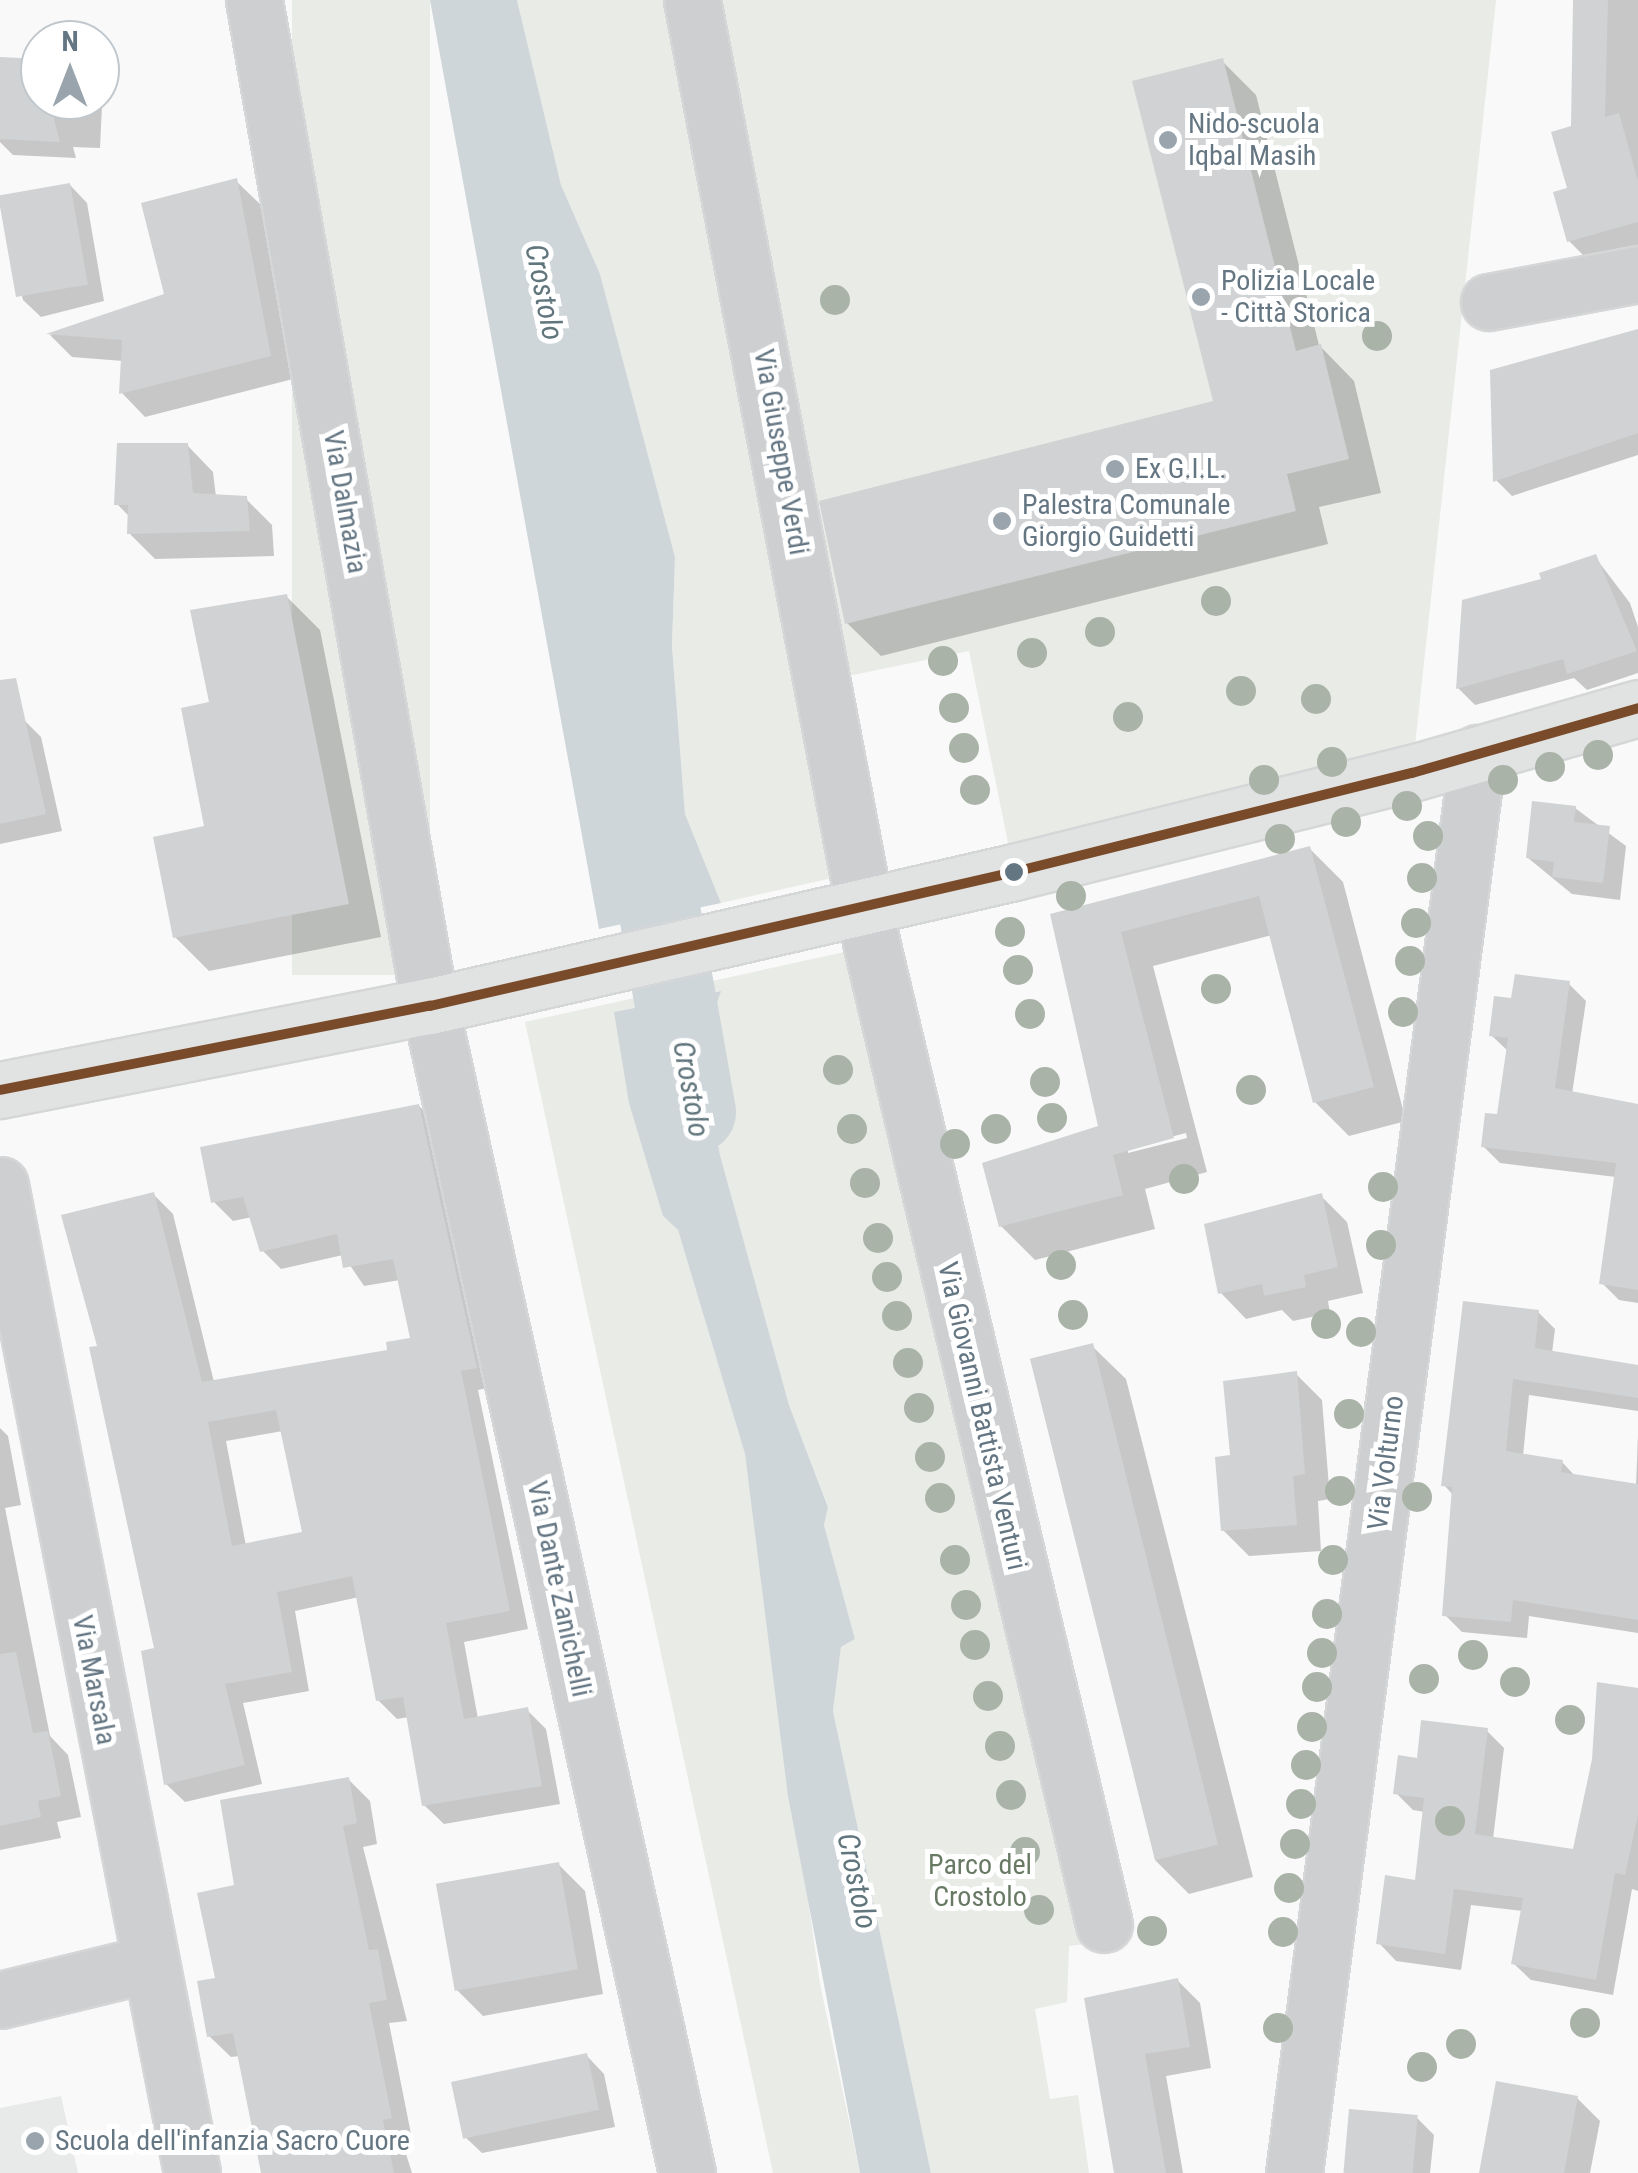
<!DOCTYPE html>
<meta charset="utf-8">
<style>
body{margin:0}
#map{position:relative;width:1638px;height:2173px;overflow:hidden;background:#f9f9f9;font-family:"Roboto Condensed",sans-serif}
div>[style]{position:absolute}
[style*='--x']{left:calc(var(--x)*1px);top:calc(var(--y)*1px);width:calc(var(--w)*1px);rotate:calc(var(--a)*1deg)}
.built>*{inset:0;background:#e8e9e9}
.green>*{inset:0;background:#e8ebe6;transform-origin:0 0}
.water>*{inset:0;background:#ced6d9}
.shadow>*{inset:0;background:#0003}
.river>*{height:82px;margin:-41px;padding:0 41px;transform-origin:41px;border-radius:41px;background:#ced6d9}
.building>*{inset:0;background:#d0d2d3;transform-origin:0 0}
.roads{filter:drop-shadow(2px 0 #d5d6d7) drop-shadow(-2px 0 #d5d6d7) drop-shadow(0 2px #d5d6d7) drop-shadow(0 -2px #d5d6d7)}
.minor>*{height:55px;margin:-27.5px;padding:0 27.5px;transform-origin:27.5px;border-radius:27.5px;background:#cecfd0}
.tertiary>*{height:55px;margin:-27.5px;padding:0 27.5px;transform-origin:27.5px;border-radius:27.5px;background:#cecfd0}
.secondary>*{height:55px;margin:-27.5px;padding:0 27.5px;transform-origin:27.5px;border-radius:27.5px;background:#e1e2e2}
.bus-1>*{height:10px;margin:-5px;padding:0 5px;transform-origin:5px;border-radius:5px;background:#7a4b2a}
.trees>*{width:30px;height:30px;margin:-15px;border-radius:50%;background:#a9b3a7}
.dots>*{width:28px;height:28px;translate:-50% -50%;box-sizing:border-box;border:5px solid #fff;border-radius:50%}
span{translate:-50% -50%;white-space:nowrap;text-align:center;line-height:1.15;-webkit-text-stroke:10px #fff;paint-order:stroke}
.poi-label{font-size:28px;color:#657683}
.left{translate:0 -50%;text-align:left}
.street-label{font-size:28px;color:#657683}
.park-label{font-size:28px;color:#687a64}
.water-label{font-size:30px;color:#60757c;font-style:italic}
.north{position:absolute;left:20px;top:20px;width:100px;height:100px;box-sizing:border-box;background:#fff;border:2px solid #c1c8cd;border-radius:50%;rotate:0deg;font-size:28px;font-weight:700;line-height:40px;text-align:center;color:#657683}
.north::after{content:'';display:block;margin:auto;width:35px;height:45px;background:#99a4ac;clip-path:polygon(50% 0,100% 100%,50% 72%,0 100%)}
</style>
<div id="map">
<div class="built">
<i style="clip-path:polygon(61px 2096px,78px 2173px,0 2173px,0 2108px)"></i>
</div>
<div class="green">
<i style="left:292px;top:0;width:138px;height:975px"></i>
<i style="clip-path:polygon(517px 0,1496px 0,1412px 773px,1014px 872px,969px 651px,824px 681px,859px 872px,721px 903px,685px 814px,672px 646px,675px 557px,600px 274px,561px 185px)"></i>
<i style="clip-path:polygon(872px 946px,1119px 1940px,1069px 1946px,1067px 2002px,1035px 2009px,1050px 2099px,1078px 2095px,1089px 2173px,931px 2173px,833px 1711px,841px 1647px,855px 1639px,824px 1525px,828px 1506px,789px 1405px,720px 1155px,700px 1053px,720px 991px,615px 1012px,663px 1216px,678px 1230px,745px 1454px,820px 1984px,860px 2173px,773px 2173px,525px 1022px)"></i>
</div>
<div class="water">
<i style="clip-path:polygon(430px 0,517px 0,561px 185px,600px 274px,675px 557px,672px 646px,685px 814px,721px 903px,599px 929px)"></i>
<i style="clip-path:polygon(721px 991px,700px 1053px,720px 1155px,789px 1405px,828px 1507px,824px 1525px,855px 1639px,841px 1647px,833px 1711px,931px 2173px,860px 2173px,788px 1796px,745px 1454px,678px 1230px,663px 1216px,629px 1103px,614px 1012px)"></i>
</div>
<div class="shadow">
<i style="clip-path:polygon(1576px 0,1638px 0,1638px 257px,1597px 269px,1569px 241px)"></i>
<i style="clip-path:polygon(36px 49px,40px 100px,96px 100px,102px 106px,100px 148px,73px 147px,76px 158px,13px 155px,0 142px,0 59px,35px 62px)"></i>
<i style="clip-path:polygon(1222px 61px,1256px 95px,1319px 345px,1354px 381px,1381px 493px,1319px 507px,1328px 544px,881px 656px,847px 623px,1216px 403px)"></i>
<i style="clip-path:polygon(236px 181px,260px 204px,293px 379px,145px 417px,122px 393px,123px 361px,72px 357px,50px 335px,167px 295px)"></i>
<i style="clip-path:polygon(70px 185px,87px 203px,104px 301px,41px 317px,23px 300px,0 204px)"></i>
<i style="clip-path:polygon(1638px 330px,1638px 455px,1512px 496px,1495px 479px)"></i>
<i style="clip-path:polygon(187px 445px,213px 472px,216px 497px,246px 499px,272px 525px,274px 556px,155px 559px,129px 533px,130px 517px,117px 504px)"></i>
<i style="clip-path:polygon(1595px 557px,1630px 603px,1638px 627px,1638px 673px,1587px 690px,1574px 678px,1475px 705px,1458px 688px,1544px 580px)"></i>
<i style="clip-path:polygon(286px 596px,320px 630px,381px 937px,209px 971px,175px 937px,207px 828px,212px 704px)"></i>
<i style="clip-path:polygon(23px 719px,41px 737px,62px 831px,0 844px,0 725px)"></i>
<i style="clip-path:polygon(1575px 808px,1626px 846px,1620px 900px,1572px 894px,1528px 858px)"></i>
<i style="clip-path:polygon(evenodd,1309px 848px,1343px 882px,1406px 1121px,1349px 1136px,1315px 1102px,1272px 935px,1153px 966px,1207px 1172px,1145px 1189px,1155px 1229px,1035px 1260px,1001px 1226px,1100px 1127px,1053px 915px,1309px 848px,1186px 1133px,1187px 1138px,1128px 1153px,1128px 1148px,1186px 1133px)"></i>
<i style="clip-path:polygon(1569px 984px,1586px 1001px,1572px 1094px,1638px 1106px,1638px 1303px,1619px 1300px,1602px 1283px,1616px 1177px,1500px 1163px,1483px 1146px,1499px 1116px,1509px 1052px,1491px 1035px,1513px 1001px)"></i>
<i style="clip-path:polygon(evenodd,419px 1106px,438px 1125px,495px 1386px,478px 1390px,528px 1629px,464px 1642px,478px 1719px,527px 1710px,546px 1729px,560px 1804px,444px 1824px,424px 1805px,409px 1717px,397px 1719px,378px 1700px,359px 1597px,295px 1611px,309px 1691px,243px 1703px,262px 1784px,185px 1802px,166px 1784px,157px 1650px,100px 1348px,154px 1195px,173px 1214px,214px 1382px,390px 1352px,412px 1339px,400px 1280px,364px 1286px,343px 1255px,281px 1269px,262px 1250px,252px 1217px,233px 1221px,214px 1202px,419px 1106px,283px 1431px,305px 1534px,246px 1546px,226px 1441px,283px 1431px)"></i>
<i style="clip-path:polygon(1321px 1196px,1347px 1222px,1363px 1293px,1328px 1301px,1330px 1313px,1293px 1321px,1282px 1310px,1246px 1319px,1220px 1292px)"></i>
<i style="clip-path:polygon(1538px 1312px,1555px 1329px,1552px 1353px,1638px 1367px,1638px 1411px,1529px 1395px,1523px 1456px,1562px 1462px,1576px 1477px,1636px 1486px,1638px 1434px,1638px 1633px,1529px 1616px,1527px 1638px,1462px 1632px,1445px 1615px,1454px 1496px,1444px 1485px)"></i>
<i style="clip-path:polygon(1092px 1346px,1126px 1379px,1253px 1877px,1189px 1894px,1155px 1860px)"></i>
<i style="clip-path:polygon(1296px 1374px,1322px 1400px,1330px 1499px,1318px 1501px,1321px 1551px,1249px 1556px,1223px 1530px,1233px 1457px)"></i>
<i style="clip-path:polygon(0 1428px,8px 1436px,21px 1505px,5px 1508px,50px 1736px,68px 1755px,81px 1817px,57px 1822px,61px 1838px,0 1850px)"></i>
<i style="clip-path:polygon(1638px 1691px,1638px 1891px,1632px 1889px,1613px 1995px,1531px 1980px,1513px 1963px,1523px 1911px,1471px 1905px,1461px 1970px,1396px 1961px,1379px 1943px,1417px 1882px,1425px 1812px,1413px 1810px,1396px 1793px,1419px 1760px,1487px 1731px,1504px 1748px,1493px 1839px,1575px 1852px)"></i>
<i style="clip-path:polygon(349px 1780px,370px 1801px,377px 1844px,363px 1847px,407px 2021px,389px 2023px,412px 2139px,402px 2141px,412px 2173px,264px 2173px,240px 2056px,231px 2057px,209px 2036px,237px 1887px)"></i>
<i style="clip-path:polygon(559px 1865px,585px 1891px,603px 1994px,483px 2016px,457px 1990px)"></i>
<i style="clip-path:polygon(1178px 1981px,1200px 2003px,1211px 2068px,1166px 2076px,1183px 2173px,1116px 2173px,1087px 2000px)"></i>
<i style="clip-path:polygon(587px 2056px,604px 2074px,615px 2127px,482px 2153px,464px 2136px)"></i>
<i style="clip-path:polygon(1577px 2098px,1600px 2121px,1590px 2173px,1483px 2173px)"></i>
<i style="clip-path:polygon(1417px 2118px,1434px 2135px,1430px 2173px,1345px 2173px)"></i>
</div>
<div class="river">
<i style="--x:641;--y:806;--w:311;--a:80"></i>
</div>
<div class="building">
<i style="clip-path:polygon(1573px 0,1608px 0,1605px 117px,1619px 113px,1638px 181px,1638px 222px,1567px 242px,1553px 192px,1567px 188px,1551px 132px,1571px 126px)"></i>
<i style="clip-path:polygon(0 57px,40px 59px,40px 100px,49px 100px,60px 142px,0 139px)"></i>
<i style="clip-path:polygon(1223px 58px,1296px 351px,1321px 344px,1349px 459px,1287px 474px,1296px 511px,845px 624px,819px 501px,1213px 401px,1132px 81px)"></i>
<i style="clip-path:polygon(237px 178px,271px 356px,119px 394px,122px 340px,46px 334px,164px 294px,141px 203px)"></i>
<i style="left:70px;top:183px;width:103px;height:73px;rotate:80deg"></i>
<i style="clip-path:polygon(1638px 329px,1638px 433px,1493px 482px,1490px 370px)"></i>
<i style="clip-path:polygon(117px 443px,188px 443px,193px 493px,247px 496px,250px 531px,127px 534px,128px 505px,114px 505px)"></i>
<i style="clip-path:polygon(1596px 554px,1637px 651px,1567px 674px,1563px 659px,1456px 689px,1462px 600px,1541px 579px,1539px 573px)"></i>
<i style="clip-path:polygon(287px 594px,349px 904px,173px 938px,153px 837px,204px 826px,181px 708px,209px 702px,190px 610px)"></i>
<i style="clip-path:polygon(16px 678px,46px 814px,0 824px,0 680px)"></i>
<i style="clip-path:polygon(1532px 801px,1576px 806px,1574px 822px,1610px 826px,1603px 883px,1552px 877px,1554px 862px,1526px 858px)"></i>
<i style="clip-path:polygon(1310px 846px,1374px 1087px,1313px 1103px,1259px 896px,1121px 932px,1174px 1138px,1113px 1155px,1123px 1195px,999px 1227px,982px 1163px,1098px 1126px,1050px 914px)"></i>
<i style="clip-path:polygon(1515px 974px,1570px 981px,1555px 1088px,1638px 1104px,1638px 1290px,1599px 1284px,1616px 1163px,1481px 1147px,1485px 1113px,1497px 1114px,1508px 1038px,1489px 1036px,1494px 996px,1511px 998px)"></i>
<i style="clip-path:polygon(evenodd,419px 1104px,477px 1368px,461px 1371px,510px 1611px,446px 1623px,464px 1719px,528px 1707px,542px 1786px,422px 1806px,403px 1697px,376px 1701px,352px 1576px,277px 1592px,292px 1672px,225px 1684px,245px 1765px,164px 1785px,141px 1651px,154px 1648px,89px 1347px,97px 1346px,61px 1215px,154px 1192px,202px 1382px,387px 1350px,386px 1342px,410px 1338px,393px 1259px,343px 1268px,337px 1234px,260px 1252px,243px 1197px,211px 1203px,200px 1147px,419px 1104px,276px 1410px,302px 1532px,232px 1546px,208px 1422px,276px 1410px)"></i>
<i style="clip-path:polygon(1322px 1193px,1338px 1267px,1304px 1275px,1306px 1287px,1264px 1296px,1262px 1284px,1218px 1294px,1204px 1224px)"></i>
<i style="clip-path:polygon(1463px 1301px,1539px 1310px,1535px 1348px,1638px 1365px,1638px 1398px,1513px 1379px,1506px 1451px,1563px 1460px,1561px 1472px,1638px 1484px,1638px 1620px,1513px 1600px,1511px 1622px,1442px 1616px,1452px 1487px,1441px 1486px)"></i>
<i style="left:1093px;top:1343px;width:517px;height:65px;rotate:76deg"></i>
<i style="clip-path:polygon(1297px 1371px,1305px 1474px,1293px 1476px,1297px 1525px,1221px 1531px,1215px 1457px,1230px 1455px,1223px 1381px)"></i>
<i style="clip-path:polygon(16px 1652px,33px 1733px,48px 1731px,61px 1796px,38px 1801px,41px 1817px,0 1826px,0 1654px)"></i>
<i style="clip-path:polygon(1597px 1682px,1638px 1688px,1638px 1815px,1625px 1875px,1615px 1873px,1596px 1980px,1511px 1964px,1523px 1898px,1454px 1889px,1445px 1954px,1376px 1944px,1385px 1875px,1415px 1880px,1424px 1798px,1393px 1794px,1398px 1755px,1417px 1758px,1421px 1720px,1488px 1728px,1475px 1834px,1573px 1849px,1592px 1759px)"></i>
<i style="clip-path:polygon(349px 1777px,357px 1823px,343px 1826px,369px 1950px,378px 1949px,387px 2000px,369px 2003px,392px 2118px,383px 2120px,394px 2173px,261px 2173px,233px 2033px,207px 2037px,197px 1981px,215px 1978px,197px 1893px,234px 1885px,220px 1800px)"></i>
<i style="left:559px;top:1862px;width:109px;height:125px;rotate:80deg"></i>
<i style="clip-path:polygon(1178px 1978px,1190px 2047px,1145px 2054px,1166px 2173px,1114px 2173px,1084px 1998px)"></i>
<i style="left:587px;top:2053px;width:58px;height:139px;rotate:78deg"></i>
<i style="clip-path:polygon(1496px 2081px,1578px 2096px,1564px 2173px,1479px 2173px)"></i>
<i style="left:1349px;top:2109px;width:69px;height:64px;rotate:5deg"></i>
</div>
<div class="roads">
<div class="minor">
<i style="--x:692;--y:0;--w:963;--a:79.23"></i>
<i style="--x:872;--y:946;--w:1005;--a:76.66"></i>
<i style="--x:1489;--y:302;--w:152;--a:-10.6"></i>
<i style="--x:0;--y:1185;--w:1006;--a:79"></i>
<i style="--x:0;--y:2000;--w:152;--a:-13.7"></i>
<i style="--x:1294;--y:2173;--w:1432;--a:-82.62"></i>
</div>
<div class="tertiary">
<i style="--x:254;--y:0;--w:1021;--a:80.08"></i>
<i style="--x:430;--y:1006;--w:1195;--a:77.58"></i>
</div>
<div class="secondary">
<i style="--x:0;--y:1090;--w:438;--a:-11.1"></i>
<i style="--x:430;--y:1006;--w:599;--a:-12.92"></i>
<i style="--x:1014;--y:872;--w:410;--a:-14"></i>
<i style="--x:1412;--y:773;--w:235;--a:-16"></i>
</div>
</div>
<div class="bus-1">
<i style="--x:0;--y:1090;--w:438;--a:-11.1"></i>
<i style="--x:430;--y:1006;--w:599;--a:-12.92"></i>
<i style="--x:1014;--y:872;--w:410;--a:-14"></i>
<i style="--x:1412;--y:773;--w:235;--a:-16"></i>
</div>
<div class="trees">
<i style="left:835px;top:300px"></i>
<i style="left:1377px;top:336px"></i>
<i style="left:1216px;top:601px"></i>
<i style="left:1100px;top:632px"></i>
<i style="left:1032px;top:653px"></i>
<i style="left:943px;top:661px"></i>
<i style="left:1241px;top:691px"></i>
<i style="left:1316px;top:699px"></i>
<i style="left:954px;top:708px"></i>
<i style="left:1128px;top:717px"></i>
<i style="left:964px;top:748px"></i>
<i style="left:1598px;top:755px"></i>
<i style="left:1332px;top:762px"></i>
<i style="left:1550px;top:767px"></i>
<i style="left:1264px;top:780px"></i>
<i style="left:1503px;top:780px"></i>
<i style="left:975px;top:790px"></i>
<i style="left:1407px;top:806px"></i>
<i style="left:1346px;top:822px"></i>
<i style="left:1428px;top:836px"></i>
<i style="left:1280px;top:839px"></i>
<i style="left:1422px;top:878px"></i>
<i style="left:1071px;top:896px"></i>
<i style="left:1416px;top:923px"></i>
<i style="left:1010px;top:932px"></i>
<i style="left:1410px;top:961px"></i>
<i style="left:1018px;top:970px"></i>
<i style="left:1216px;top:989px"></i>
<i style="left:1403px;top:1012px"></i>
<i style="left:1030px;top:1014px"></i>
<i style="left:838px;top:1070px"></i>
<i style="left:1045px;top:1082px"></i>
<i style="left:1251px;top:1090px"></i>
<i style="left:1052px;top:1118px"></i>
<i style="left:852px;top:1129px"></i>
<i style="left:996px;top:1129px"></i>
<i style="left:955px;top:1144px"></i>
<i style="left:1184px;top:1179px"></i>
<i style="left:865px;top:1183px"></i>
<i style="left:1383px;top:1187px"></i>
<i style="left:878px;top:1238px"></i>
<i style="left:1381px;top:1245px"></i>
<i style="left:1061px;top:1265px"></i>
<i style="left:887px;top:1277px"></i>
<i style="left:1073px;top:1315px"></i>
<i style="left:897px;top:1316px"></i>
<i style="left:1326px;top:1324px"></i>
<i style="left:1361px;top:1332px"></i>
<i style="left:908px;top:1363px"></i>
<i style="left:919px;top:1408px"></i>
<i style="left:1349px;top:1414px"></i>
<i style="left:930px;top:1457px"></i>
<i style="left:1340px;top:1491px"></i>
<i style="left:1417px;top:1497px"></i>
<i style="left:940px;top:1498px"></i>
<i style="left:955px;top:1560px"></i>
<i style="left:1333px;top:1560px"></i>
<i style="left:966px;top:1605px"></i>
<i style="left:1327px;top:1614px"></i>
<i style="left:975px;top:1645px"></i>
<i style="left:1322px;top:1653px"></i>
<i style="left:1473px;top:1655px"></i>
<i style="left:1424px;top:1679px"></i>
<i style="left:1515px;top:1682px"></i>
<i style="left:1317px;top:1687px"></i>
<i style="left:988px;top:1696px"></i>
<i style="left:1570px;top:1720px"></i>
<i style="left:1312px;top:1727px"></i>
<i style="left:1000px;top:1746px"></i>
<i style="left:1306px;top:1765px"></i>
<i style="left:1011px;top:1795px"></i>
<i style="left:1301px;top:1804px"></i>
<i style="left:1450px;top:1821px"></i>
<i style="left:1295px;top:1844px"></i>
<i style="left:1025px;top:1852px"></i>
<i style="left:1289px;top:1888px"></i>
<i style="left:1039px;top:1910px"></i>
<i style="left:1152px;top:1931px"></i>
<i style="left:1283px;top:1932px"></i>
<i style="left:1585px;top:2023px"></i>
<i style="left:1278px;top:2028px"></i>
<i style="left:1461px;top:2044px"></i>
<i style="left:1422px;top:2067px"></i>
</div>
<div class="dots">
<i style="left:1168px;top:140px;background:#99a4ac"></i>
<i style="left:1201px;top:297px;background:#99a4ac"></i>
<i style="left:1115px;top:469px;background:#99a4ac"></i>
<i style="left:1002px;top:521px;background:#99a4ac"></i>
<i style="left:1014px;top:872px;background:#657683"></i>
<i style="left:35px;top:2141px;background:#99a4ac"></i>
</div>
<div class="poi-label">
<span class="left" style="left:1188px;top:140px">Nido-scuola<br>Iqbal Masih</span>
<span class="left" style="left:1221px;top:297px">Polizia Locale<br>- Città Storica</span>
<span class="left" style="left:1135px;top:469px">Ex G.I.L.</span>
<span class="left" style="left:1022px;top:521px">Palestra Comunale<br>Giorgio Guidetti</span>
<span class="left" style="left:55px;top:2141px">Scuola dell'infanzia Sacro Cuore</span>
</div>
<div class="street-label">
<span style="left:781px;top:452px;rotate:80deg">Via Giuseppe Verdi</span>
<span style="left:345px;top:502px;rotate:80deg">Via Dalmazia</span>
<span style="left:982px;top:1416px;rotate:77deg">Via Giovanni Battista Venturi</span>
<span style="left:1386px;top:1463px;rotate:-83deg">Via Volturno</span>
<span style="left:559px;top:1589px;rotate:78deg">Via Dante Zanichelli</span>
<span style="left:94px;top:1680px;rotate:79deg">Via Marsala</span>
</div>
<div class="park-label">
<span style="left:980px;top:1881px">Parco del<br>Crostolo</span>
</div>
<div class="water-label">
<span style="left:544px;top:292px;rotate:79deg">Crostolo</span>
<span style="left:691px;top:1089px;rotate:80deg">Crostolo</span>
<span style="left:857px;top:1881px;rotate:78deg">Crostolo</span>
</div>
<div class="north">N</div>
</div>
